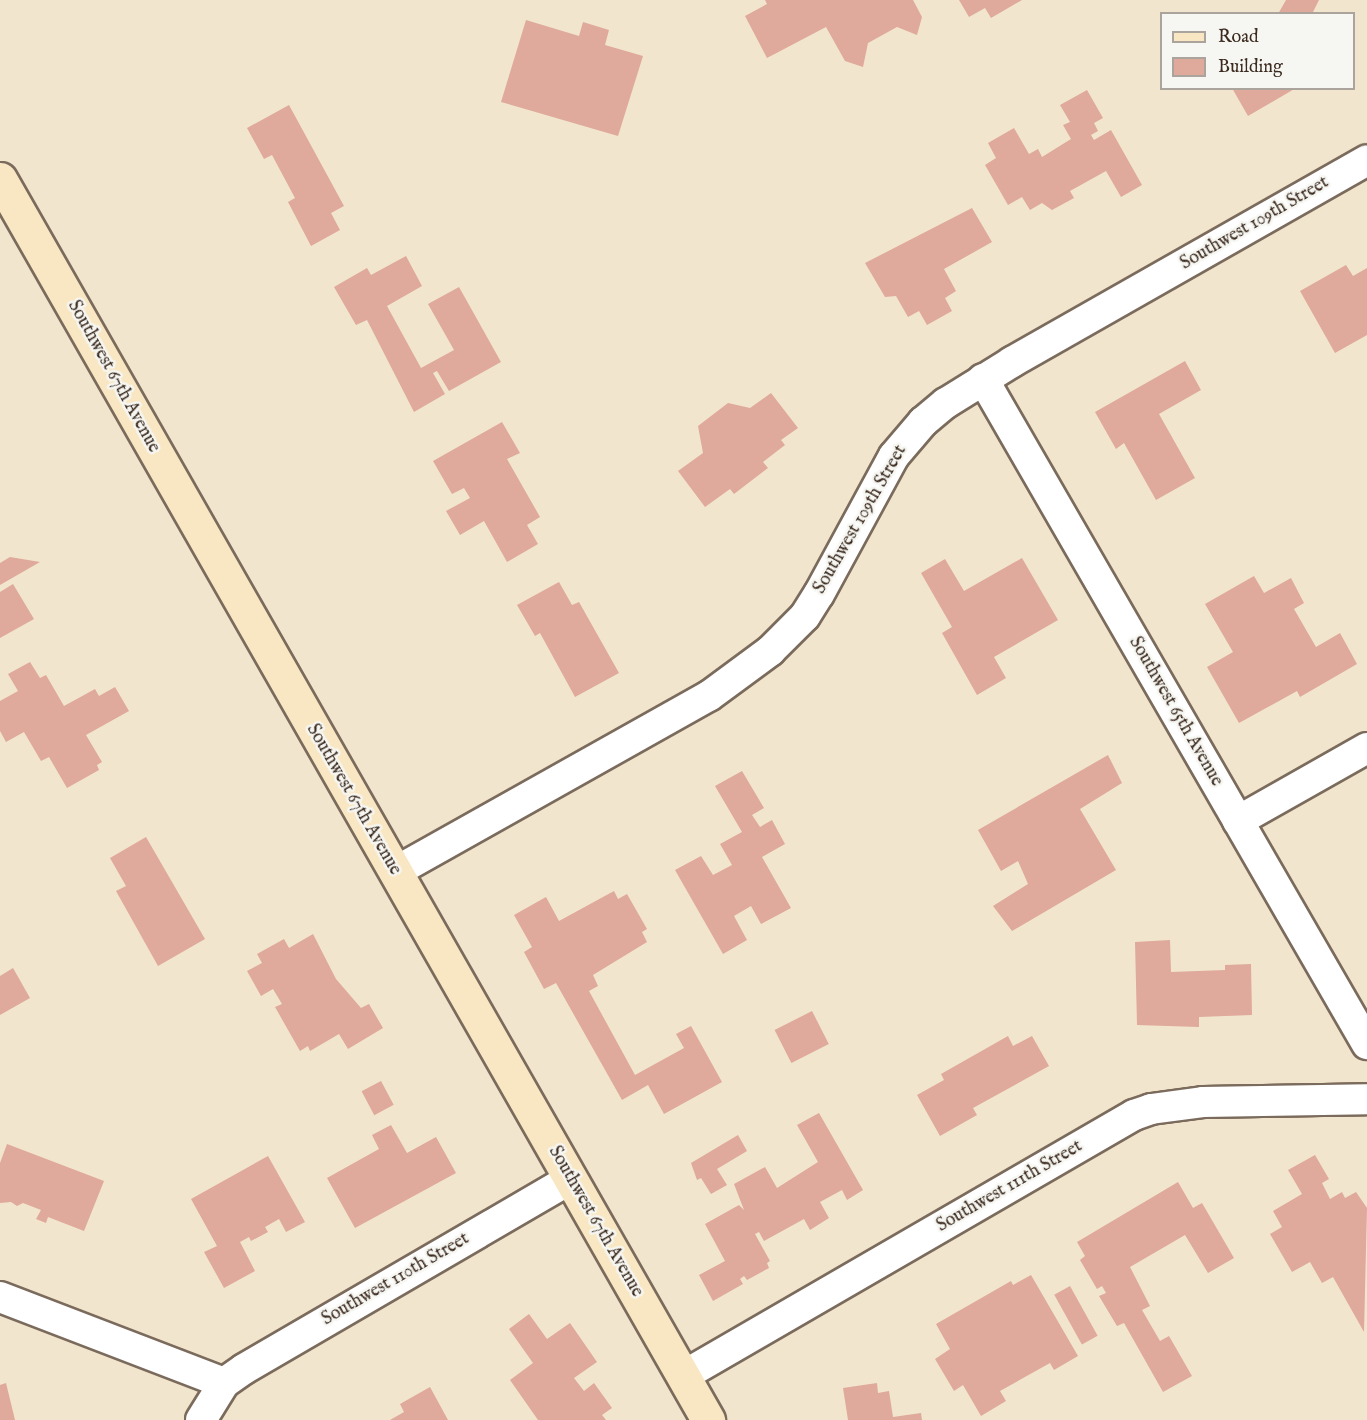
<!DOCTYPE html>
<style>
body{margin:0}
#map{position:relative;width:1367px;height:1420px;overflow:hidden;background:#f2e5ce;font-family:"IM FELL English",serif}
div>[style]{position:absolute}
[style*='--x']{left:calc(var(--x)*1px);top:calc(var(--y)*1px);width:calc(var(--w)*1px);rotate:calc(var(--a)*1deg)}
.building>*{inset:0;background:#dfa99b;transform-origin:0 0}
.roads{filter:drop-shadow(2px 0 #7b6b5c) drop-shadow(-2px 0 #7b6b5c) drop-shadow(0 2px #7b6b5c) drop-shadow(0 -2px #7b6b5c)}
.minor>*{height:30px;margin:-15px;padding:0 15px;transform-origin:15px;border-radius:15px;background:#fff}
.secondary>*{height:33px;margin:-16.5px;padding:0 16.5px;transform-origin:16.5px;border-radius:16.5px;background:#f9e7c3}
span{translate:-50% -50%;white-space:nowrap;text-align:center;line-height:1.15;-webkit-text-stroke:5px #f6f6f2;paint-order:stroke}
.street-label{font-size:18px;color:#3b2a1e}
.legend{position:absolute;left:1160px;top:12px;width:195px;height:78px;box-sizing:border-box;background:#f6f6f2;border:2px solid #aba49d;margin:0;padding:8px 10px;list-style:none;font-size:18px;color:#3b2a1e}
.legend li{display:flex;align-items:center;gap:12px;height:30px}
.legend b{width:30px;border:2px solid #aba49d}
</style>
<div id="map">
<div class="building">
<i style="clip-path:polygon(765px 0,913px 0,922px 17px,917px 35px,897px 27px,868px 43px,863px 67px,845px 61px,826px 27px,767px 58px,745px 16px,767px 4px)"></i>
<i style="clip-path:polygon(959px 0,1022px 0,991px 18px,985px 8px,969px 17px)"></i>
<i style="clip-path:polygon(1286px 0,1319px 0,1312px 14px,1278px 14px)"></i>
<i style="clip-path:polygon(526px 20px,579px 36px,583px 22px,609px 30px,605px 45px,643px 56px,618px 136px,501px 102px)"></i>
<i style="clip-path:polygon(1232px 88px,1296px 88px,1248px 116px)"></i>
<i style="clip-path:polygon(1087px 90px,1103px 118px,1094px 123px,1098px 131px,1091px 135px,1094px 140px,1111px 130px,1142px 185px,1121px 197px,1106px 171px,1070px 191px,1074px 198px,1052px 210px,1042px 203px,1030px 210px,1022px 197px,1008px 205px,985px 165px,996px 158px,988px 143px,1014px 128px,1029px 154px,1038px 149px,1042px 157px,1071px 139px,1063px 125px,1070px 122px,1060px 105px)"></i>
<i style="clip-path:polygon(289px 105px,344px 206px,331px 213px,340px 230px,311px 246px,288px 202px,295px 198px,272px 155px,264px 159px,247px 128px)"></i>
<i style="clip-path:polygon(972px 208px,992px 242px,944px 269px,956px 291px,945px 298px,952px 311px,927px 325px,919px 311px,908px 317px,896px 296px,885px 297px,865px 263px)"></i>
<i style="clip-path:polygon(406px 256px,422px 286px,387px 306px,421px 368px,454px 350px,428px 304px,459px 287px,501px 362px,449px 391px,437px 371px,433px 373px,445px 394px,414px 412px,367px 320px,356px 325px,334px 287px,367px 268px,371px 275px)"></i>
<i style="clip-path:polygon(1346px 265px,1353px 276px,1367px 268px,1367px 335px,1335px 353px,1300px 291px)"></i>
<i style="clip-path:polygon(1185px 361px,1201px 390px,1159px 414px,1195px 478px,1156px 500px,1124px 443px,1116px 449px,1095px 412px)"></i>
<i style="clip-path:polygon(771px 393px,798px 428px,781px 440px,785px 445px,763px 462px,768px 468px,734px 494px,730px 489px,705px 507px,678px 471px,703px 453px,698px 426px,728px 403px,750px 408px)"></i>
<i style="clip-path:polygon(502px 422px,520px 453px,507px 459px,540px 517px,527px 525px,538px 544px,507px 562px,484px 521px,460px 535px,446px 511px,470px 498px,464px 488px,452px 494px,433px 461px)"></i>
<i style="clip-path:polygon(10px 557px,40px 562px,0 585px,0 563px)"></i>
<i style="clip-path:polygon(1022px 558px,1058px 620px,994px 657px,1006px 678px,977px 695px,942px 633px,952px 627px,921px 573px,945px 559px,964px 591px)"></i>
<i style="clip-path:polygon(1254px 576px,1264px 593px,1291px 578px,1304px 603px,1294px 609px,1316px 647px,1340px 633px,1357px 664px,1300px 697px,1297px 691px,1239px 723px,1207px 667px,1233px 652px,1205px 604px)"></i>
<i style="clip-path:polygon(559px 582px,572px 605px,579px 602px,619px 673px,575px 697px,540px 633px,535px 636px,517px 605px)"></i>
<i style="clip-path:polygon(13px 584px,34px 619px,0 638px,0 592px)"></i>
<i style="clip-path:polygon(30px 662px,40px 678px,46px 675px,64px 706px,95px 689px,99px 696px,115px 687px,129px 711px,86px 735px,102px 762px,97px 765px,99px 770px,67px 788px,49px 757px,41px 761px,24px 732px,6px 742px,0 731px,0 701px,18px 691px,8px 674px)"></i>
<i style="clip-path:polygon(1108px 755px,1122px 783px,1080px 809px,1116px 870px,1012px 931px,993px 906px,1028px 884px,1018px 861px,1001px 871px,978px 830px)"></i>
<i style="clip-path:polygon(742px 771px,764px 808px,752px 815px,760px 827px,772px 820px,785px 844px,762px 857px,791px 908px,761px 924px,751px 906px,734px 916px,747px 940px,723px 954px,675px 870px,701px 856px,713px 875px,732px 865px,720px 844px,742px 832px,715px 786px)"></i>
<i style="clip-path:polygon(146px 837px,205px 939px,158px 966px,116px 891px,126px 886px,110px 858px)"></i>
<i style="clip-path:polygon(614px 891px,618px 899px,627px 894px,647px 929px,642px 932px,647px 942px,593px 975px,598px 986px,589px 991px,635px 1075px,684px 1048px,676px 1034px,691px 1026px,722px 1082px,664px 1114px,648px 1085px,622px 1100px,556px 983px,544px 989px,524px 952px,532px 947px,514px 915px,546px 897px,559px 921px)"></i>
<i style="clip-path:polygon(313px 934px,336px 979px,361px 1008px,369px 1004px,383px 1028px,348px 1049px,339px 1034px,310px 1051px,308px 1046px,300px 1051px,275px 1007px,282px 1004px,273px 989px,261px 996px,247px 971px,262px 963px,257px 954px,284px 939px,289px 948px)"></i>
<i style="clip-path:polygon(1170px 940px,1171px 972px,1225px 970px,1225px 965px,1251px 964px,1252px 1015px,1199px 1017px,1199px 1027px,1137px 1025px,1135px 942px)"></i>
<i style="clip-path:polygon(13px 968px,30px 998px,0 1015px,0 976px)"></i>
<i style="left:812px;top:1011px;width:37px;height:42px;rotate:63deg"></i>
<i style="clip-path:polygon(1008px 1036px,1013px 1046px,1032px 1036px,1049px 1066px,973px 1108px,977px 1115px,940px 1136px,917px 1095px,944px 1080px,941px 1074px)"></i>
<i style="left:381px;top:1081px;width:27px;height:22px;rotate:62deg"></i>
<i style="clip-path:polygon(819px 1113px,863px 1190px,847px 1200px,842px 1190px,820px 1202px,829px 1218px,810px 1230px,804px 1219px,764px 1241px,759px 1232px,755px 1234px,770px 1261px,767px 1263px,769px 1268px,747px 1280px,744px 1276px,740px 1279px,743px 1284px,713px 1301px,699px 1275px,725px 1261px,705px 1224px,739px 1205px,744px 1210px,734px 1184px,765px 1167px,777px 1188px,818px 1162px,797px 1125px)"></i>
<i style="clip-path:polygon(391px 1125px,407px 1153px,436px 1137px,456px 1173px,355px 1228px,327px 1178px,379px 1149px,372px 1135px)"></i>
<i style="clip-path:polygon(738px 1135px,747px 1151px,717px 1169px,727px 1185px,711px 1194px,701px 1178px,697px 1180px,691px 1163px)"></i>
<i style="clip-path:polygon(7px 1144px,104px 1181px,84px 1231px,48px 1217px,46px 1223px,36px 1219px,41px 1210px,23px 1203px,17px 1206px,11px 1202px,0 1203px,0 1163px)"></i>
<i style="clip-path:polygon(1315px 1155px,1329px 1179px,1322px 1183px,1330px 1199px,1342px 1192px,1345px 1198px,1356px 1192px,1367px 1208px,1364px 1332px,1333px 1277px,1322px 1283px,1310px 1262px,1292px 1272px,1270px 1234px,1282px 1227px,1273px 1211px,1302px 1194px,1288px 1170px)"></i>
<i style="clip-path:polygon(268px 1156px,305px 1222px,286px 1232px,279px 1219px,265px 1227px,268px 1232px,251px 1241px,249px 1237px,240px 1242px,255px 1271px,224px 1288px,204px 1252px,217px 1246px,191px 1199px)"></i>
<i style="clip-path:polygon(1178px 1182px,1193px 1208px,1202px 1203px,1234px 1258px,1208px 1273px,1185px 1235px,1130px 1267px,1150px 1306px,1142px 1310px,1160px 1341px,1169px 1336px,1192px 1376px,1163px 1392px,1124px 1323px,1117px 1326px,1099px 1296px,1106px 1293px,1102px 1286px,1097px 1289px,1080px 1260px,1085px 1256px,1077px 1242px)"></i>
<i style="clip-path:polygon(1031px 1275px,1078px 1356px,1054px 1370px,1050px 1363px,1000px 1391px,1006px 1401px,981px 1416px,963px 1385px,954px 1391px,935px 1359px,950px 1349px,936px 1324px,1011px 1281px,1013px 1285px)"></i>
<i style="left:1070px;top:1286px;width:57px;height:18px;rotate:61deg"></i>
<i style="clip-path:polygon(529px 1314px,547px 1339px,570px 1323px,597px 1362px,574px 1378px,584px 1391px,594px 1383px,612px 1408px,602px 1415px,606px 1420px,538px 1420px,510px 1380px,533px 1363px,509px 1329px)"></i>
<i style="clip-path:polygon(6px 1383px,15px 1420px,0 1420px,0 1385px)"></i>
<i style="clip-path:polygon(877px 1383px,878px 1393px,889px 1391px,893px 1417px,921px 1413px,922px 1420px,848px 1420px,843px 1388px)"></i>
<i style="clip-path:polygon(430px 1387px,448px 1420px,390px 1420px,404px 1412px,400px 1404px)"></i>
</div>
<div class="roads">
<div class="minor">
<i style="--x:983;--y:379;--w:768;--a:60"></i>
<i style="--x:1238;--y:821;--w:148;--a:-29.5"></i>
<i style="--x:395;--y:872;--w:360;--a:-29.3"></i>
<i style="--x:709;--y:696;--w:76;--a:-36.4"></i>
<i style="--x:770;--y:651;--w:49;--a:-45"></i>
<i style="--x:805;--y:616;--w:26;--a:-58"></i>
<i style="--x:819;--y:594;--w:157;--a:-61.5"></i>
<i style="--x:894;--y:456;--w:45;--a:-49.5"></i>
<i style="--x:923;--y:422;--w:30;--a:-40"></i>
<i style="--x:946;--y:403;--w:78;--a:-31.8"></i>
<i style="--x:1012;--y:362;--w:408;--a:-29.6"></i>
<i style="--x:0;--y:1297;--w:240;--a:21"></i>
<i style="--x:683;--y:1376;--w:521;--a:-30.06"></i>
<i style="--x:1134;--y:1115;--w:18;--a:-19"></i>
<i style="--x:1151;--y:1109;--w:52;--a:-7.7"></i>
<i style="--x:1203;--y:1102;--w:164;--a:-1"></i>
<i style="--x:201;--y:1420;--w:44;--a:-58.1"></i>
<i style="--x:224;--y:1383;--w:24;--a:-35"></i>
<i style="--x:244;--y:1369;--w:378;--a:-30.2"></i>
</div>
<div class="secondary">
<i style="--x:0;--y:179;--w:1429;--a:60.29"></i>
</div>
</div>
<div class="street-label">
<span style="left:1255px;top:224px;rotate:-30deg">Southwest 109th Street</span>
<span style="left:113px;top:377px;rotate:61deg">Southwest 67th Avenue</span>
<span style="left:861px;top:520px;rotate:-60deg">Southwest 109th Street</span>
<span style="left:1175px;top:712px;rotate:60deg">Southwest 65th Avenue</span>
<span style="left:353px;top:800px;rotate:60deg">Southwest 67th Avenue</span>
<span style="left:1010px;top:1187px;rotate:-30deg">Southwest 111th Street</span>
<span style="left:595px;top:1222px;rotate:60deg">Southwest 67th Avenue</span>
<span style="left:396px;top:1280px;rotate:-30deg">Southwest 110th Street</span>
</div>
<ul class="legend">
<li><b style="height:8px;background:#f9e7c3"></b>Road</li>
<li><b style="height:16px;background:#dfa99b"></b>Building</li>
</ul>
</div>
